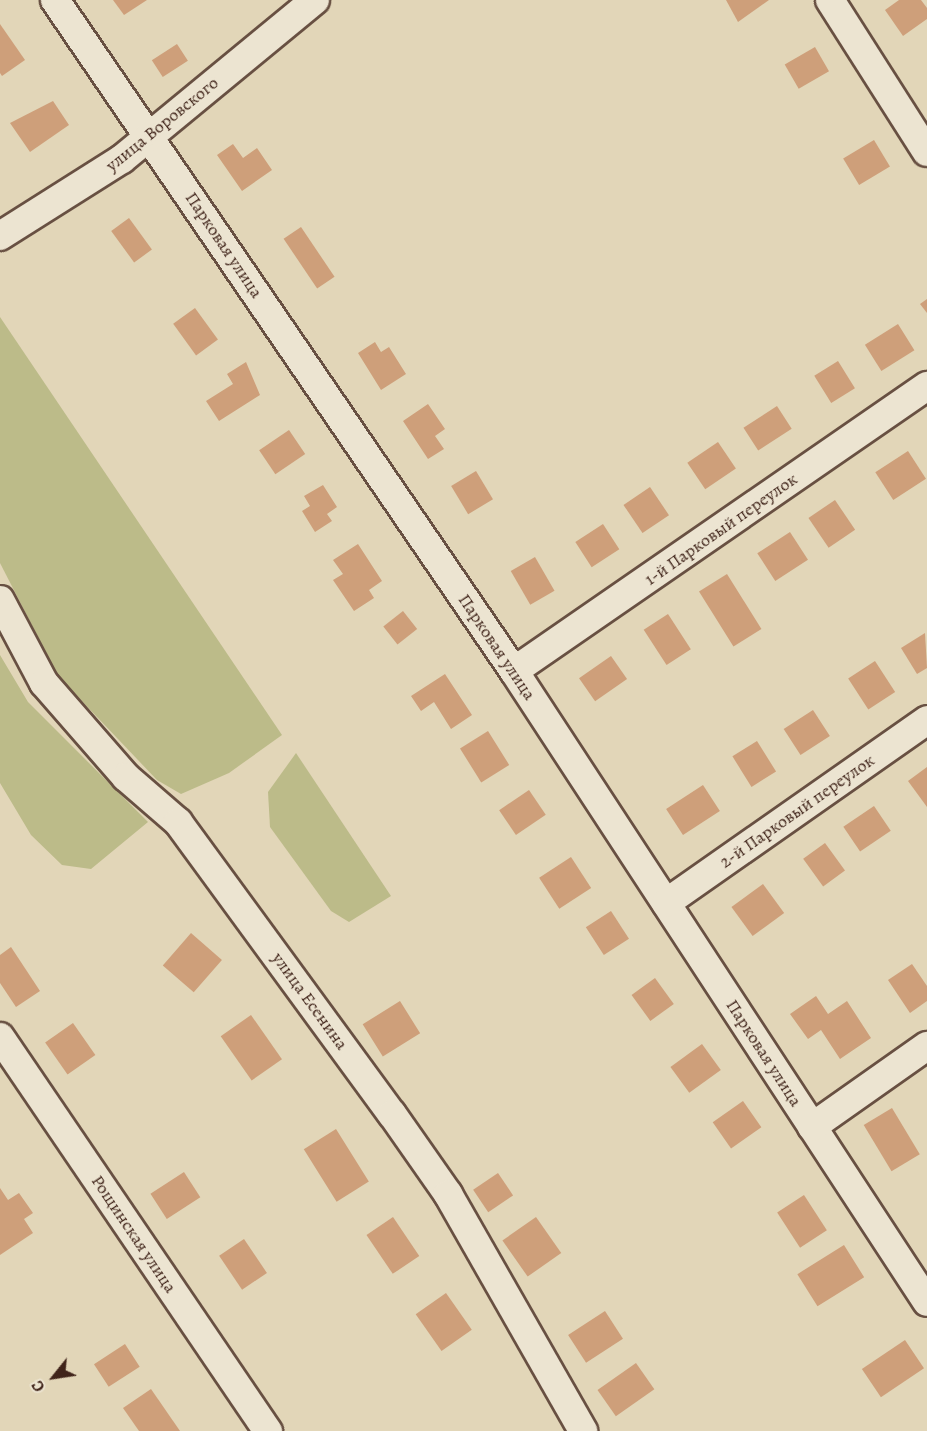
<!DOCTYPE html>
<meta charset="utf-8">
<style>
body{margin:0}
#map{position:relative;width:927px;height:1431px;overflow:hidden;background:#e2d6b8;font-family:Alegreya,serif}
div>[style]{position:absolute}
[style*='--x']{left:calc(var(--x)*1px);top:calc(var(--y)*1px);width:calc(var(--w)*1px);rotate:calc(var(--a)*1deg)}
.green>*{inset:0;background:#bcbb89}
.building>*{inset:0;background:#ce9f7a;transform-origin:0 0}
.roads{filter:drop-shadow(2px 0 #685042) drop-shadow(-2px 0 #685042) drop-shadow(0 2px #685042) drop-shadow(0 -2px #685042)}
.minor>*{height:28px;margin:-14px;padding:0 14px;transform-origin:14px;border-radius:14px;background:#ece4d1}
span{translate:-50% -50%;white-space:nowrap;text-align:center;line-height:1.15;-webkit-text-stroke:5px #ece4d1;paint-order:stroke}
.street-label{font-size:18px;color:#40241a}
.north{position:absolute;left:24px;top:1347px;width:60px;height:60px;-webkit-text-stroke:4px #ece4d1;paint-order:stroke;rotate:240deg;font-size:16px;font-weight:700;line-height:24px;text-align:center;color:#40241a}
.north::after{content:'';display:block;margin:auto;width:21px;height:27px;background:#40241a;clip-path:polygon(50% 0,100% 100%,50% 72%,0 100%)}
</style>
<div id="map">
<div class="green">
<i style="clip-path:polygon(0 317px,282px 735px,229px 773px,181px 794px,157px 780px,58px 676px,0 563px)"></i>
<i style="clip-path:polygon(0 655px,28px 702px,148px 822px,91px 869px,62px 865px,31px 835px,0 783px)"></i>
<i style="clip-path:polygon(296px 753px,391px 896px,349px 922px,331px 911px,270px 827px,268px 792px)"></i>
</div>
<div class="building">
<i style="clip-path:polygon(113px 0,147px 0,124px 15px)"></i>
<i style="clip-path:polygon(726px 0,769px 0,738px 22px)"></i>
<i style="clip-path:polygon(899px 0,921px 0,927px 8px,927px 19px,903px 36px,885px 10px)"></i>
<i style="clip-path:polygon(0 24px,25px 60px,2px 76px,0 73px)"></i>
<i style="left:177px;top:44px;width:20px;height:30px;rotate:57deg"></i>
<i style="left:815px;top:47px;width:28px;height:35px;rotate:60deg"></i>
<i style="clip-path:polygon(53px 101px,69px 125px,30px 152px,10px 123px)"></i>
<i style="left:874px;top:140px;width:31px;height:36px;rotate:59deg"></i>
<i style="clip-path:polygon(233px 144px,243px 158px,257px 148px,272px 170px,242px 191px,217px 155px)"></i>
<i style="left:129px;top:218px;width:39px;height:22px;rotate:54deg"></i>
<i style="left:301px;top:227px;width:60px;height:21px;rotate:56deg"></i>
<i style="clip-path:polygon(927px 299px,927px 313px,920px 304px)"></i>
<i style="left:195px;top:308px;width:39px;height:27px;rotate:54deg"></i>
<i style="left:898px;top:324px;width:31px;height:39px;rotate:58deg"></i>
<i style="clip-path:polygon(375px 342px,381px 352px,389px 347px,406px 374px,381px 390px,358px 353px)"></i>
<i style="left:838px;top:361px;width:32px;height:28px;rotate:58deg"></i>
<i style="clip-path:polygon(246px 362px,260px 395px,219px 421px,206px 401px,233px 384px,227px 374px)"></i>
<i style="clip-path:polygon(428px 404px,445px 429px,435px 436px,444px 449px,428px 459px,403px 421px)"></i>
<i style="left:777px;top:406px;width:27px;height:40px;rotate:57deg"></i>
<i style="left:289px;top:430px;width:29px;height:36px;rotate:56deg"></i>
<i style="left:718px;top:442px;width:32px;height:37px;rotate:56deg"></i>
<i style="left:908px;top:451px;width:33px;height:39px;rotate:57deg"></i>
<i style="left:476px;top:471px;width:33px;height:29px;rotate:59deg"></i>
<i style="clip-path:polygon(323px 485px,337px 507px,327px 514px,332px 521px,315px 532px,302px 511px,310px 506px,304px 496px)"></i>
<i style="left:650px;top:487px;width:34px;height:32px;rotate:56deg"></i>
<i style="left:835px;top:500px;width:36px;height:32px;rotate:56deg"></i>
<i style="left:603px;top:524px;width:30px;height:33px;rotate:57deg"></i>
<i style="left:790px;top:532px;width:33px;height:39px;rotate:57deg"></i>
<i style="clip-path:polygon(358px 544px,382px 581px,369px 590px,374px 598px,354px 611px,333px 580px,343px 574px,333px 560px)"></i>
<i style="left:535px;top:557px;width:39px;height:28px;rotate:60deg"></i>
<i style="left:727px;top:574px;width:65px;height:33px;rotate:58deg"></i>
<i style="left:403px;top:611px;width:23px;height:25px;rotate:52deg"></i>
<i style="left:668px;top:614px;width:42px;height:29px;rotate:57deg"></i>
<i style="clip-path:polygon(925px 633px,927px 668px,917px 674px,901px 648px)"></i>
<i style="left:611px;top:656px;width:28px;height:39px;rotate:55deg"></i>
<i style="left:875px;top:661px;width:37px;height:32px;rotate:57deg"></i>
<i style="clip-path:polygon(445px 674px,472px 715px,451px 729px,434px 702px,421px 711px,411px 696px)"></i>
<i style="left:813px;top:710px;width:31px;height:35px;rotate:57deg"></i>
<i style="left:488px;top:731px;width:40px;height:33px;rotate:58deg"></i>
<i style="left:757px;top:741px;width:36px;height:29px;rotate:58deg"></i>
<i style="clip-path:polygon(927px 767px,927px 807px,908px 781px)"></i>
<i style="left:703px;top:785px;width:31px;height:44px;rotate:57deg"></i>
<i style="left:529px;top:790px;width:30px;height:36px;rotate:56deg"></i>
<i style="left:874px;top:806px;width:30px;height:37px;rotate:56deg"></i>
<i style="left:825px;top:843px;width:34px;height:27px;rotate:54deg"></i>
<i style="left:571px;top:857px;width:37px;height:38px;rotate:57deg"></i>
<i style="left:763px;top:884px;width:36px;height:39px;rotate:54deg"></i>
<i style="left:611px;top:911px;width:33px;height:30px;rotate:57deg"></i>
<i style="left:191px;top:933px;width:41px;height:43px;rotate:41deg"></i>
<i style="clip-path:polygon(11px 947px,40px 991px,16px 1007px,0 983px,0 955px)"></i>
<i style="clip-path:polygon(912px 964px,927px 986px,927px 1001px,910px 1013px,888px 980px)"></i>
<i style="left:655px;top:978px;width:32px;height:29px;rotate:54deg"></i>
<i style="clip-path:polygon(816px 996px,828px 1014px,847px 1001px,871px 1038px,840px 1059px,821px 1030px,808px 1039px,790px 1014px)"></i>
<i style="left:400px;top:1001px;width:38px;height:44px;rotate:58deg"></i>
<i style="left:251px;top:1015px;width:54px;height:37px;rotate:55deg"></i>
<i style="left:73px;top:1023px;width:39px;height:34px;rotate:55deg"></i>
<i style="left:702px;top:1044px;width:32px;height:39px;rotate:54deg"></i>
<i style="left:743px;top:1101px;width:32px;height:37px;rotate:55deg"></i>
<i style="left:892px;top:1108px;width:54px;height:33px;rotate:59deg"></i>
<i style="left:336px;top:1129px;width:62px;height:38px;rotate:58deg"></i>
<i style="left:184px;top:1172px;width:30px;height:40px;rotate:57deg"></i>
<i style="left:498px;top:1173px;width:27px;height:30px;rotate:56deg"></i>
<i style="clip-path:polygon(0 1188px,8px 1200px,19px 1193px,33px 1213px,24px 1219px,33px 1233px,0 1255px)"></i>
<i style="left:804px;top:1195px;width:42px;height:32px;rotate:57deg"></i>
<i style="left:393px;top:1217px;width:47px;height:32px;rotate:56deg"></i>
<i style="left:536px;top:1217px;width:44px;height:41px;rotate:55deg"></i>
<i style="left:244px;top:1239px;width:41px;height:30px;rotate:56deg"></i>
<i style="left:844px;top:1245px;width:38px;height:55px;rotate:58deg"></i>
<i style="left:446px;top:1293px;width:45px;height:37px;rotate:55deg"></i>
<i style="left:605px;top:1311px;width:33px;height:44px;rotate:57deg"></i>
<i style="left:905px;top:1340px;width:34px;height:52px;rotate:56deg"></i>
<i style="left:125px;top:1344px;width:27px;height:37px;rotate:57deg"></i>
<i style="left:636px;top:1363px;width:32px;height:47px;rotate:55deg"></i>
<i style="clip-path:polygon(151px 1389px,180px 1431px,139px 1431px,123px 1408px)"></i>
</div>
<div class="roads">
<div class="minor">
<i style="--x:55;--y:0;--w:813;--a:55.63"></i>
<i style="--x:514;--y:671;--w:754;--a:56.79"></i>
<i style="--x:830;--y:0;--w:180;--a:57.5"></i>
<i style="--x:0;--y:236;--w:144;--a:-32.3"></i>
<i style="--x:122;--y:159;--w:250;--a:-39.5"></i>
<i style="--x:0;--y:600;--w:94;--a:62.1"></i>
<i style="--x:44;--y:683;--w:125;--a:48.9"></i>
<i style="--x:126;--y:777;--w:69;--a:40.9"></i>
<i style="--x:178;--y:822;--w:362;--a:53.8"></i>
<i style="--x:392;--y:1114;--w:98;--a:55"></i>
<i style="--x:448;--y:1194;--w:273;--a:60.3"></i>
<i style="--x:514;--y:671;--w:502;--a:-34.61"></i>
<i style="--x:666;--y:903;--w:319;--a:-35"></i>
<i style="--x:0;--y:1037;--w:477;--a:55.8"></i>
<i style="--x:812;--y:1127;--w:141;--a:-35.2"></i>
</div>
</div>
<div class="street-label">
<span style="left:162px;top:124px;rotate:-39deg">улица Воровского</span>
<span style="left:224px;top:245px;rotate:56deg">Парковая улица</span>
<span style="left:721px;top:529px;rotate:-35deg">1-й Парковый переулок</span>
<span style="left:497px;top:647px;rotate:56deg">Парковая улица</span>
<span style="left:797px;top:811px;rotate:-35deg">2-й Парковый переулок</span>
<span style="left:310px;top:1001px;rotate:54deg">улица Есенина</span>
<span style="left:764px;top:1053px;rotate:57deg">Парковая улица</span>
<span style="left:134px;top:1234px;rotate:56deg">Рощинская улица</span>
</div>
<div class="north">С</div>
</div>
